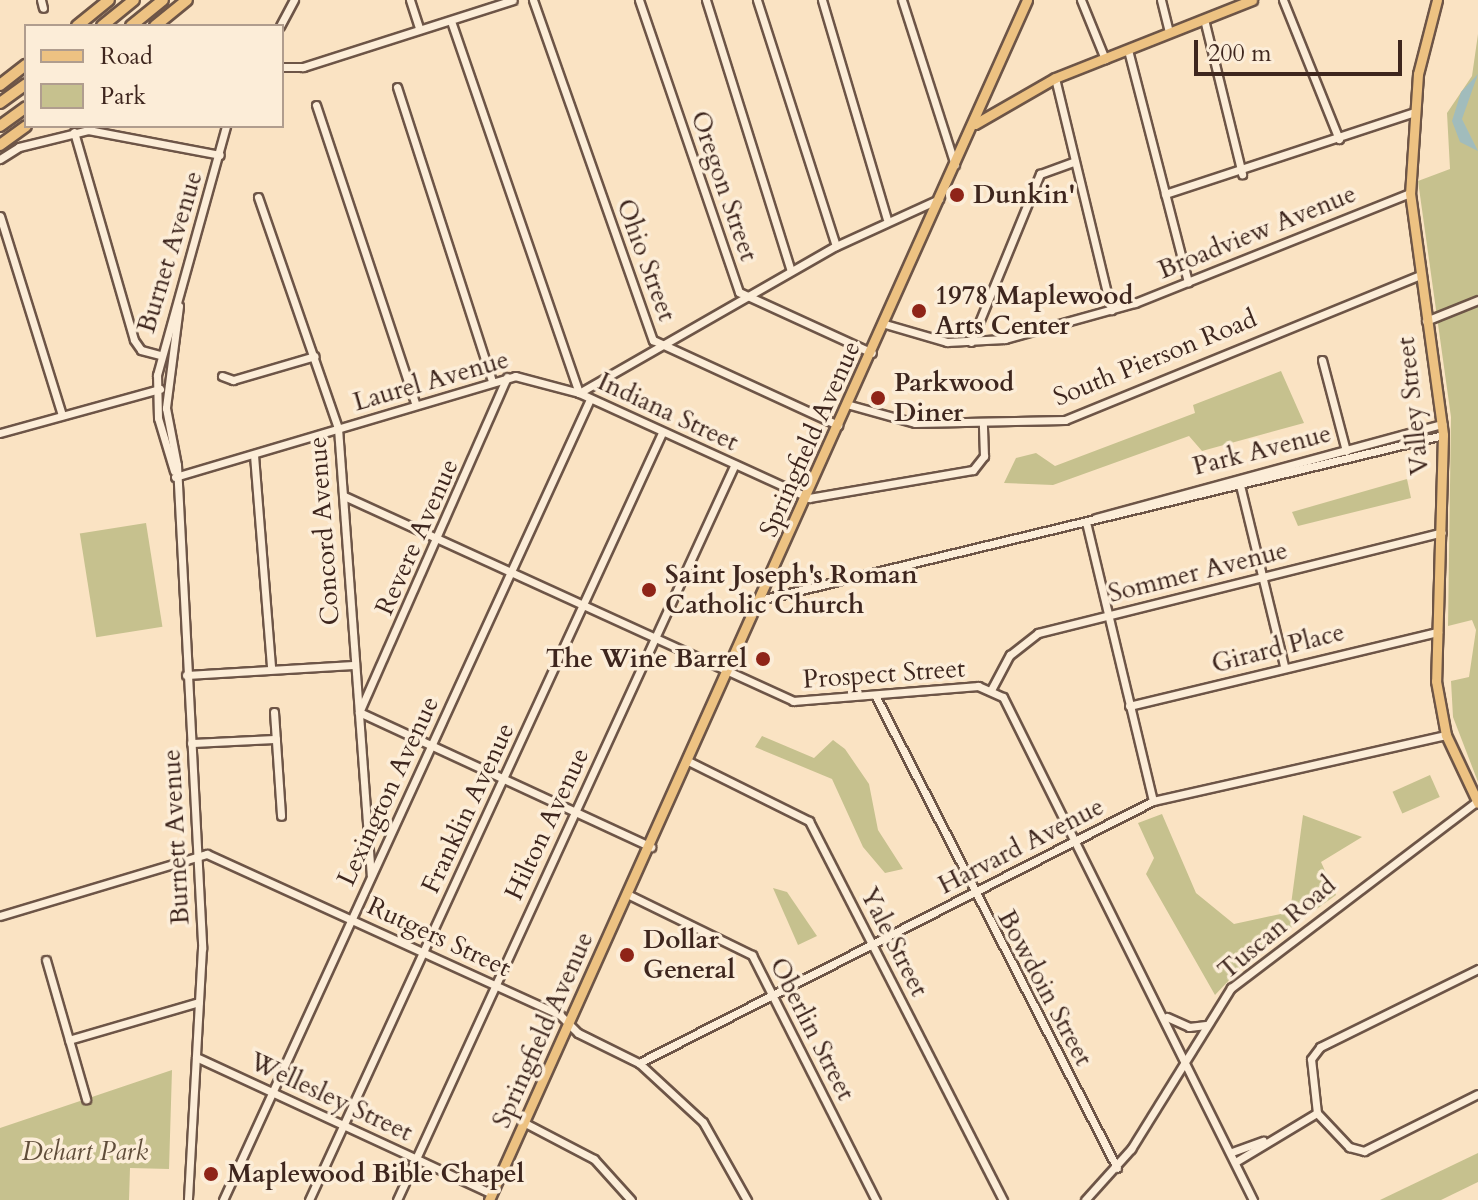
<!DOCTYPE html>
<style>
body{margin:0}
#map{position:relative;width:1478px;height:1200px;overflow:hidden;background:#fae3c3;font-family:Cardo,serif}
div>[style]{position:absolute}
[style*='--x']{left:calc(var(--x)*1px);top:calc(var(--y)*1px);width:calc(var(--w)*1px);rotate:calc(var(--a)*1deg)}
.green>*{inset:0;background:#c6c18e;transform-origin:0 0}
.water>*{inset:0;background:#a1bcbc}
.roads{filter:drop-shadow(2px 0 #6d5547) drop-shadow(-2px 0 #6d5547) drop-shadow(0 2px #6d5547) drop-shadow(0 -2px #6d5547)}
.minor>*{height:7px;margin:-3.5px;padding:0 3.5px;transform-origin:3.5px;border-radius:3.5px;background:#fcedd8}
.major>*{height:9px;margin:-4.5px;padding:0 4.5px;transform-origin:4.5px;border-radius:4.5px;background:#edc282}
.highway>*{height:10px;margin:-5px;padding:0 5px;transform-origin:5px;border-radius:5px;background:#edc282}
.dots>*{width:22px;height:22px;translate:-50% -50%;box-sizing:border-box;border:4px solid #fcedd8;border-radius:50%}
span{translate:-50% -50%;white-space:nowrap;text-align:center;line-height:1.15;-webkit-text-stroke:7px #fcedd8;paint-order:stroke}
.street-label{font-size:26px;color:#3e261e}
.poi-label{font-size:26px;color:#3e261e;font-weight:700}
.left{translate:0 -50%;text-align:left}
.right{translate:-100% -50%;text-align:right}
.park-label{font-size:26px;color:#604d3a;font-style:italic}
.legend{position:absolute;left:24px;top:24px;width:260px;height:104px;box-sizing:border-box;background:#fcedd8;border:2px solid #b09d8e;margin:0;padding:10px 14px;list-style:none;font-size:24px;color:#3e261e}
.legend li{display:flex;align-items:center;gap:16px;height:40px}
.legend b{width:40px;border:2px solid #b09d8e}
.scale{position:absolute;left:1194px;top:40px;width:208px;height:36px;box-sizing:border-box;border:4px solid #3e261e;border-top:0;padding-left:10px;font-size:24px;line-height:28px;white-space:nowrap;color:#3e261e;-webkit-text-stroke:6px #fcedd8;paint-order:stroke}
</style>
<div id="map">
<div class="green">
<i style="clip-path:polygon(1478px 34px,1478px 782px,1453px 717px,1451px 681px,1469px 677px,1476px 630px,1472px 620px,1448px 626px,1451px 417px,1418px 181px,1450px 169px,1447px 113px,1472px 76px)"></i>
<i style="clip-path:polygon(1281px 371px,1304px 423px,1202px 451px,1189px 436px,1053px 485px,1004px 483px,1016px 458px,1036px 453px,1055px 466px,1195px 413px,1193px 405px)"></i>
<i style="clip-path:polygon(1407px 479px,1411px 498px,1298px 526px,1292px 512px)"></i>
<i style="left:146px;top:523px;width:105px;height:67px;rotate:81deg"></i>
<i style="clip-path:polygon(762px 736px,814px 758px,833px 740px,845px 749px,869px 784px,878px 830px,903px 869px,885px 873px,863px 847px,832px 779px,755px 747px)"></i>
<i style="left:1430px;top:775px;width:24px;height:41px;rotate:66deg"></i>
<i style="clip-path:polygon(1162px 814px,1196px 893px,1234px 924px,1290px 912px,1303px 815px,1362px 837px,1321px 862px,1336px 895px,1252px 956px,1215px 995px,1146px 874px,1154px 858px,1138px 823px)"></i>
<i style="clip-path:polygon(773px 888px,787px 892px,817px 936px,798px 945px)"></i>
<i style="clip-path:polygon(172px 1070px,169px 1169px,130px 1168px,129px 1200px,0 1200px,0 1128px)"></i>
<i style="clip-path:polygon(1478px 1153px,1478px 1182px,1441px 1200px,1380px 1200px)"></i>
</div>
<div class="water">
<i style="clip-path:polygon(1478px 74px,1462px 119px,1478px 151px,1460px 142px,1452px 121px,1461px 92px)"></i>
</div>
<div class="roads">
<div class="minor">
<i style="--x:41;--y:0;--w:8;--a:76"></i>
<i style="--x:410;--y:0;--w:29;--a:72"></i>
<i style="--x:533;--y:0;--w:361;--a:70.6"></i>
<i style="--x:653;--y:340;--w:204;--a:24.7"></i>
<i style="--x:639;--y:0;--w:309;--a:71.1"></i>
<i style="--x:739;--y:292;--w:146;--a:24.6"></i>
<i style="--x:706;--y:0;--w:284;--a:72.6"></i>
<i style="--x:757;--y:0;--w:258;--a:72.2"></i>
<i style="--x:822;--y:0;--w:228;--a:73.5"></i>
<i style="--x:902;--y:0;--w:173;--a:72.2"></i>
<i style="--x:1081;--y:0;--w:64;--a:67.9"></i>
<i style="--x:1161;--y:0;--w:34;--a:76"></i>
<i style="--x:1283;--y:0;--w:150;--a:68.1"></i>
<i style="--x:1204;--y:19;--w:160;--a:76.2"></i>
<i style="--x:452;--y:24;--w:390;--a:71"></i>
<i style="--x:280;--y:26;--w:30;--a:-62"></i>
<i style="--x:1128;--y:50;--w:240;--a:75.5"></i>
<i style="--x:282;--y:67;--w:21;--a:0"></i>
<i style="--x:303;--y:67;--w:220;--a:-17.7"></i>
<i style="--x:1055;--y:78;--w:239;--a:76.4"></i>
<i style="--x:397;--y:87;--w:309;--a:72.1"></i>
<i style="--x:316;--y:105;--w:316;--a:71.6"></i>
<i style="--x:74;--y:132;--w:216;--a:73.9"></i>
<i style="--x:134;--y:340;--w:12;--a:55"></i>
<i style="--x:141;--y:350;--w:20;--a:15"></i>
<i style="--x:0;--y:159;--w:22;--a:-32"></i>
<i style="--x:19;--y:147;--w:71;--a:-13.8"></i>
<i style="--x:88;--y:130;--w:134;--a:10.7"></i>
<i style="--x:1165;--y:194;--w:262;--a:-18.2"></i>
<i style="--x:258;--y:197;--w:244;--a:70.9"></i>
<i style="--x:338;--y:428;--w:448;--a:85.8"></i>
<i style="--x:0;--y:216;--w:208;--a:72.7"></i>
<i style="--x:179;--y:306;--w:103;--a:97.3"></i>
<i style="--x:166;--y:408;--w:58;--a:79.1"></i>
<i style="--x:177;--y:465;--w:484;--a:87"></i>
<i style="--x:202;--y:948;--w:252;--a:93.2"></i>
<i style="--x:1426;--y:321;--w:56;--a:-22"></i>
<i style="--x:885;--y:324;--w:65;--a:16.2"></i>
<i style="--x:947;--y:342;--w:58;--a:-3"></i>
<i style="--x:1005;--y:339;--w:135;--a:-15.5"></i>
<i style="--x:1135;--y:303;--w:296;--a:-21.8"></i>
<i style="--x:971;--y:342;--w:182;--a:-67.7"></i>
<i style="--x:1040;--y:174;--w:37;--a:-20"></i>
<i style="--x:1322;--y:360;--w:94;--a:75.2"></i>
<i style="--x:222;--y:376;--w:12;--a:20"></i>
<i style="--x:233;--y:380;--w:85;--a:-16.3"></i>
<i style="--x:507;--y:377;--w:366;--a:113.8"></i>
<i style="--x:359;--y:712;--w:322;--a:24.8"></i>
<i style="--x:579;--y:393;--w:296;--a:-29.8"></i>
<i style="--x:836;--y:246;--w:113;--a:-24.5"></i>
<i style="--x:850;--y:405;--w:67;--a:15.5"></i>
<i style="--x:915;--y:423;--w:150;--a:-1.1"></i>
<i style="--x:1065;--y:420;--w:381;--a:-22.2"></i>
<i style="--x:0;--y:433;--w:166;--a:-15.4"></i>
<i style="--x:254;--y:455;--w:214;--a:85.4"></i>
<i style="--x:174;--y:471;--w:55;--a:-106.8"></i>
<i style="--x:158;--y:418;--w:43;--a:-91.3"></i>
<i style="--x:157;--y:375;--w:258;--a:-74.5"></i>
<i style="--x:175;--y:477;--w:355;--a:-16.5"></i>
<i style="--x:515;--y:376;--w:66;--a:14.9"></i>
<i style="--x:579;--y:393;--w:253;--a:24.5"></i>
<i style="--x:809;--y:498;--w:166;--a:-9.7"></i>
<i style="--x:973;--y:470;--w:18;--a:-52"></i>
<i style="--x:984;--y:456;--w:33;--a:-92"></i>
<i style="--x:1239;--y:481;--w:190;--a:76.3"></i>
<i style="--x:344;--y:496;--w:494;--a:24.5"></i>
<i style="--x:793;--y:701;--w:186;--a:-4.6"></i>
<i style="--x:978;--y:686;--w:27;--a:24"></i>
<i style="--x:1003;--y:697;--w:562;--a:63.57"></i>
<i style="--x:1096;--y:518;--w:359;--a:-15.2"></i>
<i style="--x:1086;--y:522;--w:287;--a:76.5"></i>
<i style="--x:764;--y:599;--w:699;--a:-13.58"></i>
<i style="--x:186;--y:675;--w:168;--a:-3.4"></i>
<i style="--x:991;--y:690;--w:40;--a:-62"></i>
<i style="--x:1010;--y:655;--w:36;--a:-38"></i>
<i style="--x:1038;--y:633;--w:416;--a:-14"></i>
<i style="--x:876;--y:697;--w:529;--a:62.9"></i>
<i style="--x:1129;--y:706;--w:318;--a:-13.5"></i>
<i style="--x:274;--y:712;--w:104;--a:86.1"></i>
<i style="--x:191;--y:743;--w:85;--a:-2.7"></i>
<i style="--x:690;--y:762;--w:133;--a:26.4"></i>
<i style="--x:809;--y:821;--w:426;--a:62.9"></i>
<i style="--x:629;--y:895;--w:137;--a:26"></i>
<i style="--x:752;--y:955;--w:275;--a:63.2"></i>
<i style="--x:0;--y:916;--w:216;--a:-16.7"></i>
<i style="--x:207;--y:854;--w:388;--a:24.5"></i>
<i style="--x:560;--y:1015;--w:25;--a:45"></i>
<i style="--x:578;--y:1033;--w:68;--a:26.2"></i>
<i style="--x:639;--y:1063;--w:87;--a:42.7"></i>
<i style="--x:703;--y:1122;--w:90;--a:60.6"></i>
<i style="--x:46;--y:960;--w:145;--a:73.9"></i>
<i style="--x:1167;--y:1017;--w:24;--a:24"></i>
<i style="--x:1189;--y:1027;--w:17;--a:-7"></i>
<i style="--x:69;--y:1040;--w:135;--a:-16.3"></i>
<i style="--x:196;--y:1057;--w:326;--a:24.8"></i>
<i style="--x:639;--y:1063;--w:577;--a:-27.01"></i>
<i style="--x:1153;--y:801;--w:300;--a:-12.7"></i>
<i style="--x:1317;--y:1113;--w:47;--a:46.7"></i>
<i style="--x:1349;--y:1147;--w:16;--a:15"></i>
<i style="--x:1364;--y:1151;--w:127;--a:-26.6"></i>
<i style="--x:525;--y:1123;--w:78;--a:27.6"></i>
<i style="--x:594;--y:1159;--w:55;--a:47.9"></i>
<i style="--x:1232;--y:1152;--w:33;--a:-20"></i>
<i style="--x:1237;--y:1161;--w:93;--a:-31"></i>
<i style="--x:1317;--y:1113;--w:54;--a:-96.3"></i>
<i style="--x:1311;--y:1059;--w:15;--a:-53"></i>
<i style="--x:1320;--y:1047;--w:176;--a:-26.3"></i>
<i style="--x:223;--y:1200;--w:881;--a:-65.38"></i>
<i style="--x:309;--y:1200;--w:844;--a:-65.29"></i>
<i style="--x:397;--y:1200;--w:808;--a:-65.34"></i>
<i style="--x:1085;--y:1200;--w:69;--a:-48"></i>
<i style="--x:1131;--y:1149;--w:190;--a:-58.2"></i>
<i style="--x:1231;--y:988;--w:309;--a:-37.2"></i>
</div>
<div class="major">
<i style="--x:1437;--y:0;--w:76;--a:104.4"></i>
<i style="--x:1418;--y:74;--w:119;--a:93.8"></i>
<i style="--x:1410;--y:193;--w:244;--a:82.2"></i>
<i style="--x:1443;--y:435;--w:246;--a:91.6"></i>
<i style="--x:1436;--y:681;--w:55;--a:79.5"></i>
<i style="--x:1446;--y:735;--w:75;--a:64.8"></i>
<i style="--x:975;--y:124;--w:92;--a:-29.9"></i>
<i style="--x:1055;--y:78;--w:212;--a:-21.6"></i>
<i style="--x:489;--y:1200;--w:1315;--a:-65.85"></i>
</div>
<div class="highway">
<i style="--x:77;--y:26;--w:41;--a:-39.1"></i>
<i style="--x:102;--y:26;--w:41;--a:-39.1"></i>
<i style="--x:131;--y:26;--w:41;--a:-39.1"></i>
<i style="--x:155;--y:26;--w:41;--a:-39.1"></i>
<i style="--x:0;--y:85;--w:33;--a:-38"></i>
<i style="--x:0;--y:103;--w:32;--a:-36"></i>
<i style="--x:0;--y:126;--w:32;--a:-36"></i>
<i style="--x:0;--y:145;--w:32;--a:-36"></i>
</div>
</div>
<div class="dots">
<i style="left:957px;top:195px;background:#8f2418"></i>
<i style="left:919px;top:311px;background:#8f2418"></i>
<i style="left:878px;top:398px;background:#8f2418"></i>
<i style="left:649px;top:590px;background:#8f2418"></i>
<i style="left:763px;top:659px;background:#8f2418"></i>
<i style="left:627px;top:955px;background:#8f2418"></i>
<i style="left:211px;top:1174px;background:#8f2418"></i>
</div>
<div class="street-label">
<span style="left:724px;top:186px;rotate:71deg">Oregon Street</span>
<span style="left:1257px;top:232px;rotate:-22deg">Broadview Avenue</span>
<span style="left:170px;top:252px;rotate:-73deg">Burnet Avenue</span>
<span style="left:646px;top:260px;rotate:70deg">Ohio Street</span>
<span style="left:1155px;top:358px;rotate:-22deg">South Pierson Road</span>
<span style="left:431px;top:381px;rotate:-16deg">Laurel Avenue</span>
<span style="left:1413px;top:406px;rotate:-96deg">Valley Street</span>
<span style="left:668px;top:412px;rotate:25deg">Indiana Street</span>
<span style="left:810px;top:439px;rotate:-66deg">Springfield Avenue</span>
<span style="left:1262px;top:450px;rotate:-14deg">Park Avenue</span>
<span style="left:324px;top:531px;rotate:-94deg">Concord Avenue</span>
<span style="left:417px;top:537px;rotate:-66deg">Revere Avenue</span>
<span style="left:1198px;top:572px;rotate:-14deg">Sommer Avenue</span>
<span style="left:1278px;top:648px;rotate:-14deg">Girard Place</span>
<span style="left:884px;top:674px;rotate:-4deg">Prospect Street</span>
<span style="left:388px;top:791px;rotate:-65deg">Lexington Avenue</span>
<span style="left:468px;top:808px;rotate:-65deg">Franklin Avenue</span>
<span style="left:547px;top:824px;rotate:-65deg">Hilton Avenue</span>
<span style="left:176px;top:837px;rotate:-93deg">Burnett Avenue</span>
<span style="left:1021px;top:846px;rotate:-27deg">Harvard Avenue</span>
<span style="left:1277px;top:928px;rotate:-40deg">Tuscan Road</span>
<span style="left:439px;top:937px;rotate:25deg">Rutgers Street</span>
<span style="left:894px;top:942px;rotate:63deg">Yale Street</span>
<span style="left:1045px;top:988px;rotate:62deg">Bowdoin Street</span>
<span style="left:812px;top:1029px;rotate:63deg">Oberlin Street</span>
<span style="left:543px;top:1030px;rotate:-66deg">Springfield Avenue</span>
<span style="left:331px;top:1097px;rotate:25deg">Wellesley Street</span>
</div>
<div class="poi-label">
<span class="left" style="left:973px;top:195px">Dunkin'</span>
<span class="left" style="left:935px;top:311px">1978 Maplewood<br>Arts Center</span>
<span class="left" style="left:894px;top:398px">Parkwood<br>Diner</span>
<span class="left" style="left:665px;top:590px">Saint Joseph's Roman<br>Catholic Church</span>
<span class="right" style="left:747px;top:659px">The Wine Barrel</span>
<span class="left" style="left:643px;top:955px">Dollar<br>General</span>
<span class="left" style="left:227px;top:1174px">Maplewood Bible Chapel</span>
</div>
<div class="park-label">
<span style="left:85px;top:1152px">Dehart Park</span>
</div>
<ul class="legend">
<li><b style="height:10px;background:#edc282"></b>Road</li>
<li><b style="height:22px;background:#c6c18e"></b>Park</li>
</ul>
<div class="scale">200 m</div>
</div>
